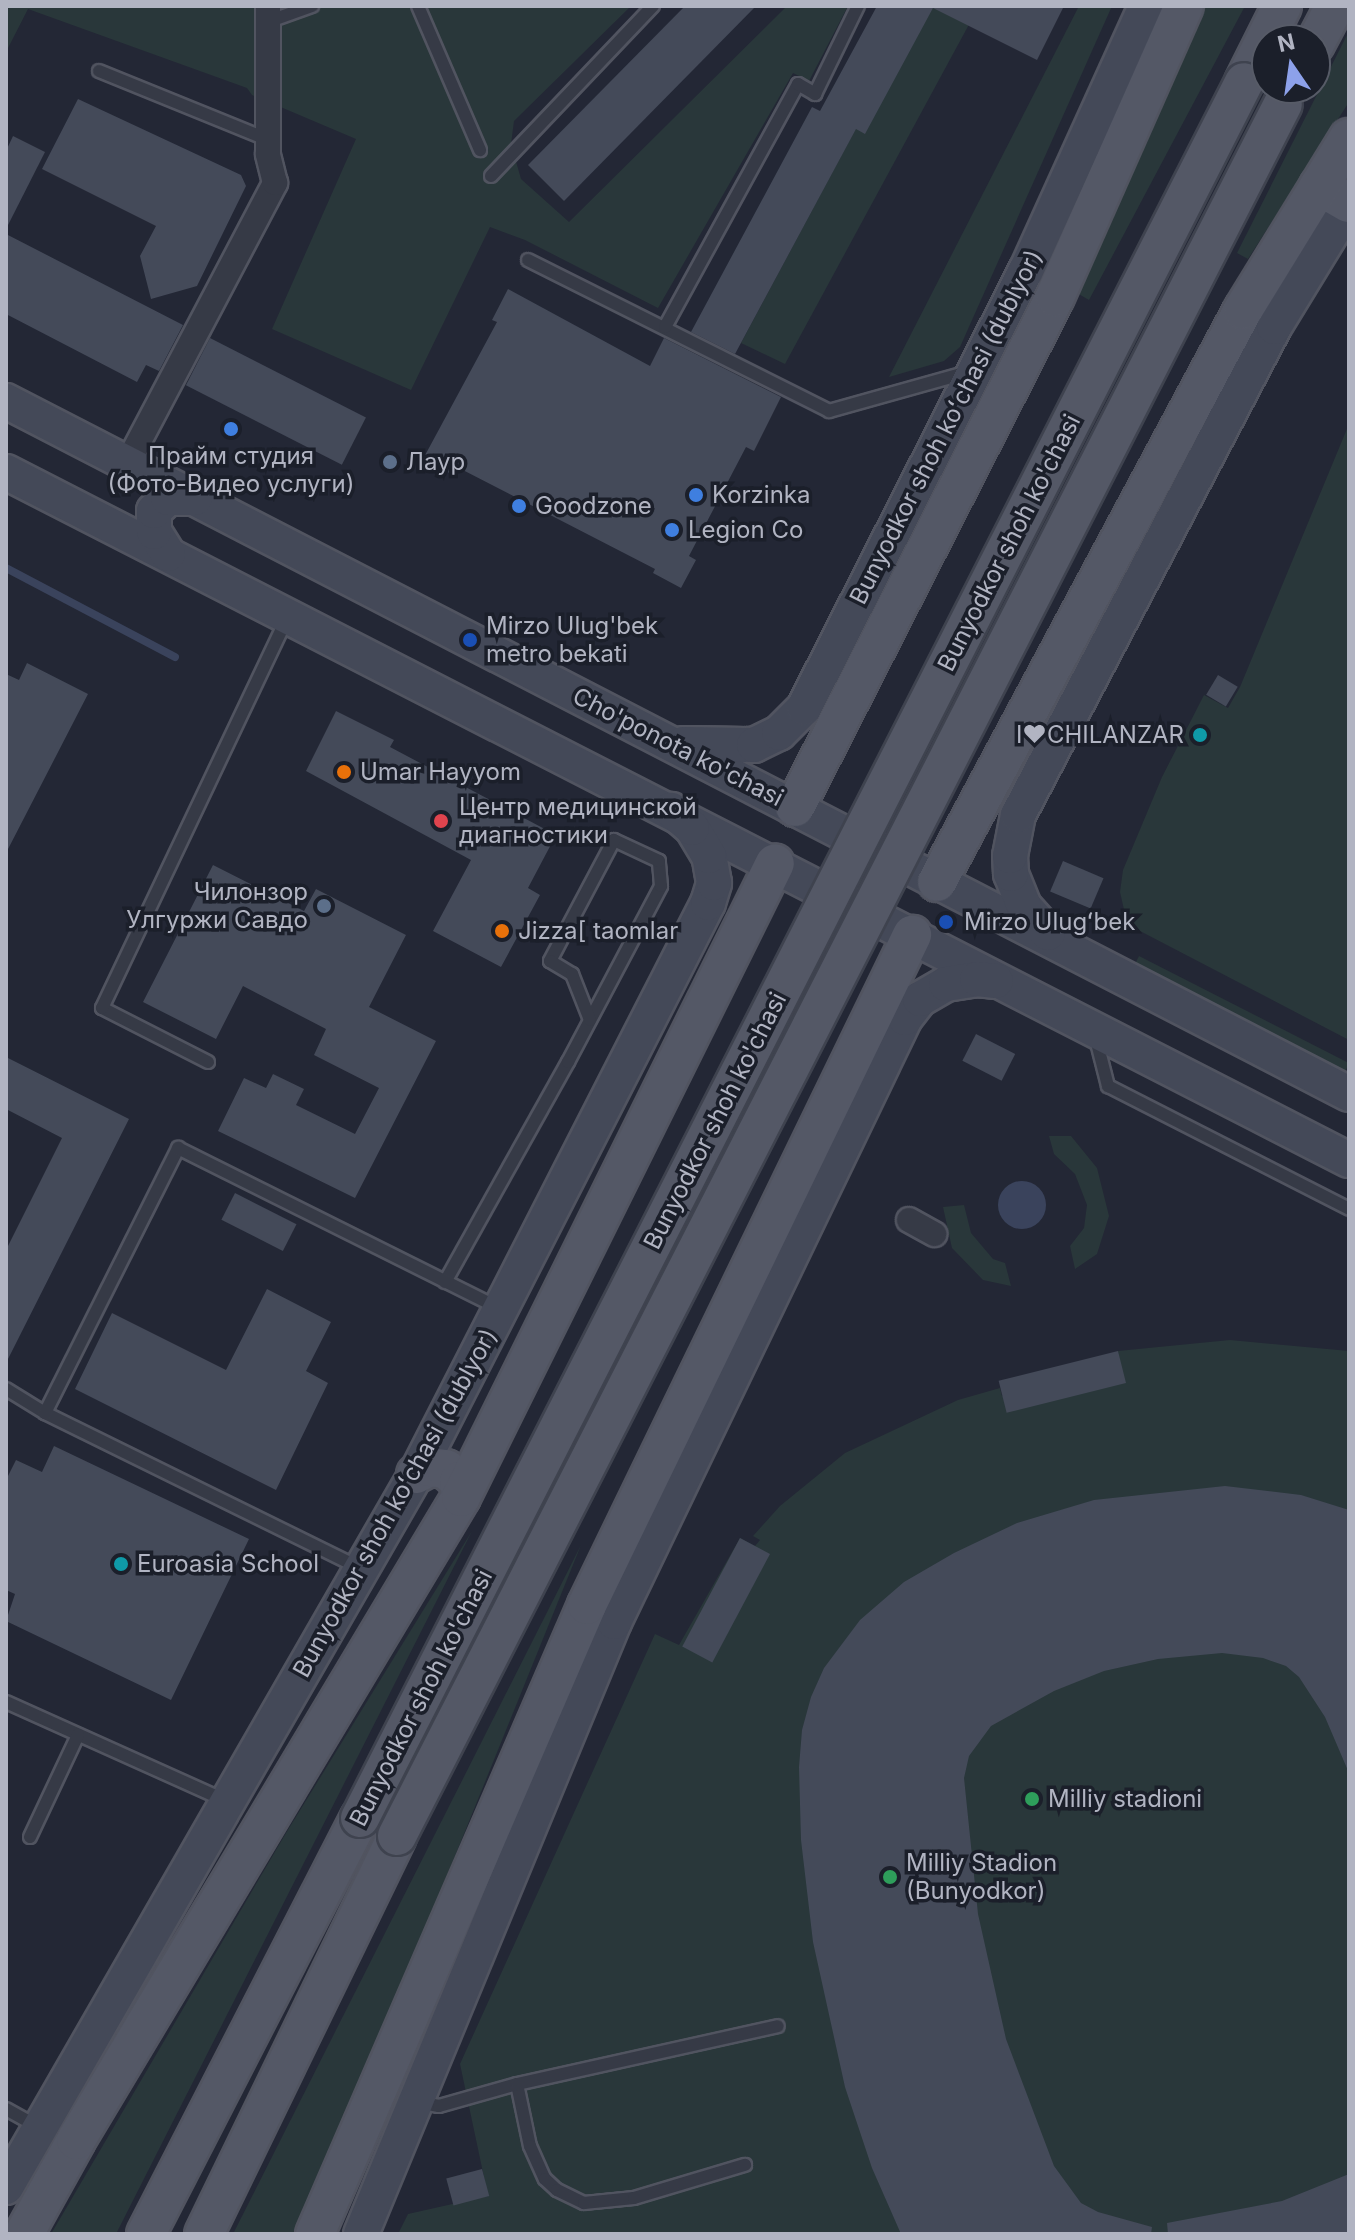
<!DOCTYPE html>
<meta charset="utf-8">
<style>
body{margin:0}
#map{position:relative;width:1355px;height:2240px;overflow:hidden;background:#232735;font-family:Inter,sans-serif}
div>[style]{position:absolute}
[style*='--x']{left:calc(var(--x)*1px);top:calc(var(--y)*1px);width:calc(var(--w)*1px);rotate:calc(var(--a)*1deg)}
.green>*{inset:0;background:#29373a;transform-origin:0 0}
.water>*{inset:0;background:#3a435c}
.round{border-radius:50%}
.stream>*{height:8px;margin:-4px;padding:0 4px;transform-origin:4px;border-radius:4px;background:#3a435c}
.building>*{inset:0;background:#444a59;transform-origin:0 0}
.roads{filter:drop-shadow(2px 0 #515460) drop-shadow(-2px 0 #515460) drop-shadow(0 2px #515460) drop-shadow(0 -2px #515460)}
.lane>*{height:12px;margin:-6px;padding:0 6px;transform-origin:6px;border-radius:6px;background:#363a46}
.street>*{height:24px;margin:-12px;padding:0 12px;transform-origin:12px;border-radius:12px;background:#363a46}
.secondary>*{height:34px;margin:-17px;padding:0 17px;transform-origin:17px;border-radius:17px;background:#444958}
.primary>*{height:38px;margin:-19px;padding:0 19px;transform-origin:19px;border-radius:19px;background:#545866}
.bridges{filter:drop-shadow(2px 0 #3f434f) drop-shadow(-2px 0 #3f434f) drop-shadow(0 2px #3f434f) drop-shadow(0 -2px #3f434f)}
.primary-bridge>*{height:38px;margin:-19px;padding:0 19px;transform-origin:19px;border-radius:19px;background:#545866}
.dots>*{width:22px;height:22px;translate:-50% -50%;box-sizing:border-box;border:4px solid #1b1f2a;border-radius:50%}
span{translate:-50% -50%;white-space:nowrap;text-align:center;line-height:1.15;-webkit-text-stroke:7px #1b1f2a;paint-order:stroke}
.street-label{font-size:24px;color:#b1b4c2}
.poi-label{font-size:24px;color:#b1b4c2}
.left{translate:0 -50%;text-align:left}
.right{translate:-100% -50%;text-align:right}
.frame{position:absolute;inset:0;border:8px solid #b1b4c2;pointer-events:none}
.north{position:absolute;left:1251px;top:24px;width:80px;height:80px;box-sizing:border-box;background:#1b1f2a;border:2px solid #575b67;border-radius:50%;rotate:347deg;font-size:22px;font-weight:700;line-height:32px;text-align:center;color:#b1b4c2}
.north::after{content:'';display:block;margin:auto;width:28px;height:36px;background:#8da1ea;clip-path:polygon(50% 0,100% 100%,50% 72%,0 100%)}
</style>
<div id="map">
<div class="green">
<i style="clip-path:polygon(6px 6px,631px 6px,514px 121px,511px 144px,521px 179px,569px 222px,787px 6px,848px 6px,809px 81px,793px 73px,658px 308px,525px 240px,490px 227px,411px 390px,272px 329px,356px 139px,252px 95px,247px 88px,28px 9px,6px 52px)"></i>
<i style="clip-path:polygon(934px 6px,979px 6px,785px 364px,741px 343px,855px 130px)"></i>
<i style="clip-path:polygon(1079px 6px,1112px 6px,960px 347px,944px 361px,889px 377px)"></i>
<i style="clip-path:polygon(1192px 6px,1245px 6px,1089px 300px,1070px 289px)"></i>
<i style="clip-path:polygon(1349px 31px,1349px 102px,1248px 259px,1237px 253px)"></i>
<i style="clip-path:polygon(1349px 424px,1349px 1040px,1140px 931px,1125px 914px,1120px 892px,1123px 870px,1162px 777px,1204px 695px,1228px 708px,1240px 687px)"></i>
<i style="left:1139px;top:956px;width:236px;height:9px;rotate:27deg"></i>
<i style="clip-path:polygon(1049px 1136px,1071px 1136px,1097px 1168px,1109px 1216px,1097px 1254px,1075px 1269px,1070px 1246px,1084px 1228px,1087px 1205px,1075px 1174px,1054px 1154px)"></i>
<i style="clip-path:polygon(964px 1205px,971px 1233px,993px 1259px,1005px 1263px,1011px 1286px,983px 1280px,952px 1248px,943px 1207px)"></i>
<i style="clip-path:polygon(1230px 1340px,1349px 1351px,1349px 2234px,398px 2234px,408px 2214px,488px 2196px,460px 2064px,655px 1634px,679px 1645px,740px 1538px,755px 1546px,760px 1540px,753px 1536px,780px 1506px,845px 1453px,958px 1400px,1000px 1388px,1002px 1396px,1121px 1367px,1118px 1351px)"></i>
<i style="clip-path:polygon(472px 1531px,116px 2234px,51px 2234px,286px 1833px)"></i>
<i style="clip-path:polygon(581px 1545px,323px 2182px,296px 2234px,233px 2234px)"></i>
</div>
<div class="water">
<i class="round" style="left:998px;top:1181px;width:48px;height:48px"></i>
</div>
<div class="stream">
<i style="--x:6;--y:568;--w:191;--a:27.8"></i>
</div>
<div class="building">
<i style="clip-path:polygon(685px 6px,756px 6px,564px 201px,528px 165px)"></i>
<i style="clip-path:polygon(877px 6px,1064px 6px,1037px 60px,933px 8px,865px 134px,856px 129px,735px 354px,691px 332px,812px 107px,820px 111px)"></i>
<i style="clip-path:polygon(78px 99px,241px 175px,246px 186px,197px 286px,151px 299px,140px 256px,156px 226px,42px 169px)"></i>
<i style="clip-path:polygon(13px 136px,45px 152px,6px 229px,6px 151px)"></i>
<i style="clip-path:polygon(6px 234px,183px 325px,159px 371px,146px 365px,137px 382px,6px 314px)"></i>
<i style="clip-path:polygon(508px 289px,650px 366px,664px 338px,781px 397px,754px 451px,746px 447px,689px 556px,696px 560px,681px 588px,653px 573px,655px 569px,457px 467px,453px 475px,423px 459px,497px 322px,492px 320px)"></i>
<i style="left:210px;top:338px;width:175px;height:53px;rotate:27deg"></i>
<i style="clip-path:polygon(27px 663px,88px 694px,6px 853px,6px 674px,19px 680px)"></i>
<i style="left:1218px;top:675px;width:23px;height:23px;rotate:31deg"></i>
<i style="clip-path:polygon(336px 711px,394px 740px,390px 747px,556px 835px,528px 888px,540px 895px,501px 967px,433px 931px,471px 860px,306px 771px)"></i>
<i style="left:1063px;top:861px;width:44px;height:33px;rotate:23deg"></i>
<i style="clip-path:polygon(213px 865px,304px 911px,316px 889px,406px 935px,369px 1007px,436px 1041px,355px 1198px,218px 1131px,244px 1078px,266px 1088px,273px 1074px,304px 1089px,296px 1105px,355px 1134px,379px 1088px,314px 1055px,326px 1029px,243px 986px,216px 1039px,143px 1002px)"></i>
<i style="left:976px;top:1034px;width:44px;height:30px;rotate:27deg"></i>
<i style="clip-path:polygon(6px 1057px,129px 1119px,6px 1363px,6px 1250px,62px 1138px,6px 1109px)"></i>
<i style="left:235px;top:1193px;width:69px;height:30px;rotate:27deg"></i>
<i style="clip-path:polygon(267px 1289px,331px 1322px,306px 1371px,328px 1383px,276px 1490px,75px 1389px,112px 1313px,226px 1370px)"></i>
<i style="left:1118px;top:1351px;width:33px;height:123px;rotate:76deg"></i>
<i style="clip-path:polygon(54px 1446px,249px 1539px,171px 1700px,6px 1621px,15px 1594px,6px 1590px,6px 1480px,16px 1460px,42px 1472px)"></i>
<i style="clip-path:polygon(1225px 1486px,1301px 1495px,1349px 1510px,1349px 1773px,1325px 1717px,1299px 1677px,1286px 1666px,1263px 1658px,1222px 1653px,1158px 1659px,1104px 1671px,1054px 1691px,991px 1726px,969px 1756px,964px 1778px,978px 1914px,1006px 2039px,1054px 2166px,1081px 2203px,1098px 2212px,1152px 2227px,1151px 2234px,901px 2234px,872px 2168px,845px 2087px,813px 1942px,801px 1840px,799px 1767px,802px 1730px,811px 1697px,824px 1668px,860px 1620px,904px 1582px,954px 1553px,1017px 1523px,1094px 1500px)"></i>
<i style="left:740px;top:1538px;width:34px;height:123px;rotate:28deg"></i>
<i style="left:482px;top:2169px;width:28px;height:37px;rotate:75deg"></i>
<i style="clip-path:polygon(1349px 2174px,1349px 2234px,1168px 2234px,1167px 2223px,1282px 2201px)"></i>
</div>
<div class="roads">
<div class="lane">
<i style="--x:418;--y:6;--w:157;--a:66.7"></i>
<i style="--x:267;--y:22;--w:48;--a:-19.6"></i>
<i style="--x:99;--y:71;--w:183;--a:22.1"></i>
<i style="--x:491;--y:176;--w:235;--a:-46.4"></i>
<i style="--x:528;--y:260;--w:337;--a:26.6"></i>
<i style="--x:829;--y:411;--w:145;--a:-15.6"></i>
<i style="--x:665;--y:327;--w:277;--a:-61.3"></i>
<i style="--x:798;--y:84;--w:20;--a:30"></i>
<i style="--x:815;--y:94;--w:98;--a:-64"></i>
<i style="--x:1095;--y:1035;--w:53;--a:75.7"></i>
<i style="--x:1108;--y:1086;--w:271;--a:27"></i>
<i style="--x:208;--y:1062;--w:119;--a:-153"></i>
<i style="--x:102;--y:1008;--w:431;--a:-64.6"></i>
<i style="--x:445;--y:1282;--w:252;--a:-60.8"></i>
<i style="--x:568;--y:1062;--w:199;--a:-62.1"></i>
<i style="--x:661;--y:886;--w:25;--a:-95"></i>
<i style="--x:659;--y:861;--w:50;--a:-155"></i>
<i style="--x:614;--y:840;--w:137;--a:117.9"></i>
<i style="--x:550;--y:961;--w:26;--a:31"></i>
<i style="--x:572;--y:974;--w:49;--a:68.6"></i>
<i style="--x:6;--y:1389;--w:46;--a:31.6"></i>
<i style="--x:45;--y:1413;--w:351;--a:26.2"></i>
<i style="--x:45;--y:1413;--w:297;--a:-63.3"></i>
<i style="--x:178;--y:1148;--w:356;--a:26.5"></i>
<i style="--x:6;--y:1702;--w:241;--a:24.2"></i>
<i style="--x:30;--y:1837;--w:113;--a:-64.8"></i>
<i style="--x:517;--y:2084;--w:63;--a:78.2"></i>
<i style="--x:530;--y:2146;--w:36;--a:66"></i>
<i style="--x:545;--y:2179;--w:16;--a:43"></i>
<i style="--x:557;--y:2190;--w:30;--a:26"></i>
<i style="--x:584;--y:2203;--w:50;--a:-5.7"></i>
<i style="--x:634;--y:2198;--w:116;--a:-16.6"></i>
<i style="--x:418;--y:2102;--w:21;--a:11"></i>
<i style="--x:439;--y:2106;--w:81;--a:-15.8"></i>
<i style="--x:517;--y:2084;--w:267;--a:-12.5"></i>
<i style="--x:6;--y:2109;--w:37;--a:29"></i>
</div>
<div class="street">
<i style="--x:127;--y:464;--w:318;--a:-62.2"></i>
<i style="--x:275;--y:183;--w:30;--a:-104"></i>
<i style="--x:268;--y:154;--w:148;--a:-90"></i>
<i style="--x:909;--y:1220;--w:29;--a:29"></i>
</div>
<div class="secondary">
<i style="--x:6;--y:401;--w:1511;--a:27.29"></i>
<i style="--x:6;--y:472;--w:1509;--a:27.13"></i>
<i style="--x:168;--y:554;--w:26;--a:-122"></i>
<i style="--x:154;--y:532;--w:21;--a:-90"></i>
<i style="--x:154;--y:511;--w:19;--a:-43"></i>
<i style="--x:168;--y:498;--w:27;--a:0"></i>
<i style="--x:683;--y:744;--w:71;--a:0.8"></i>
<i style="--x:754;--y:745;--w:28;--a:-26"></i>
<i style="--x:779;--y:733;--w:35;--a:-45"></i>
<i style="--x:804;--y:708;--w:490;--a:-63.1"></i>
<i style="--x:1026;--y:271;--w:291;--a:-65.6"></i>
<i style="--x:1048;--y:933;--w:36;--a:-132"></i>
<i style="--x:1024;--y:906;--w:35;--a:-112"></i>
<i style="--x:1011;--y:874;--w:18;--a:-93"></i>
<i style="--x:1010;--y:856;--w:42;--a:-79"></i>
<i style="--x:1018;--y:815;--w:551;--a:-62.32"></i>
<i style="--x:1274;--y:327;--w:144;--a:-58.6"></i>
<i style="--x:6;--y:2187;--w:822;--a:-60.1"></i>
<i style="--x:416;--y:1474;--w:641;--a:-62.92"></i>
<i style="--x:708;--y:903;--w:21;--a:-73"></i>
<i style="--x:714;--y:883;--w:27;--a:-100"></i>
<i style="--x:709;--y:856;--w:33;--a:-121"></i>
<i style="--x:692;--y:828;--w:28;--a:-139"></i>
<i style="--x:361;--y:2234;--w:662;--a:-67.54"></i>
<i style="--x:614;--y:1622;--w:670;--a:-64.28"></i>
<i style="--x:905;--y:1018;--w:24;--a:-52"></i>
<i style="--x:920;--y:999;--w:30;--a:-30"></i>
<i style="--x:946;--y:984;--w:31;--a:-9"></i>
<i style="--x:977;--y:979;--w:19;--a:6"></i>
</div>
<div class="primary">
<i style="--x:1315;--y:44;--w:43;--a:-62.2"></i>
<i style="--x:1244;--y:82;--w:85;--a:-63.4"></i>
<i style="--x:1319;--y:186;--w:34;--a:30"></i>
<i style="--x:795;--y:807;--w:572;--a:-62.99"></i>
<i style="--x:1055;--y:297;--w:318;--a:-66.1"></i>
<i style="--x:937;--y:882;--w:649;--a:-61.85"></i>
<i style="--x:1243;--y:310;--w:202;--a:-58.4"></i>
<i style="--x:416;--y:1474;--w:15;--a:-28"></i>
<i style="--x:429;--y:1467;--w:17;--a:7"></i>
<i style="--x:446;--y:1469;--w:18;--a:43"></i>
<i style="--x:459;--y:1481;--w:16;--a:83"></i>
<i style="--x:24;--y:2234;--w:107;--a:-61"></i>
<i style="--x:76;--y:2140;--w:749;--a:-59.09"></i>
<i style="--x:461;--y:1497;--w:707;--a:-63.65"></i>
<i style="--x:146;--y:2234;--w:468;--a:-62.8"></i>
<i style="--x:204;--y:2234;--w:442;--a:-64.1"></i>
<i style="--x:315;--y:2234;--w:685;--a:-66.61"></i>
<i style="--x:587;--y:1605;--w:745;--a:-64.12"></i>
</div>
</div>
<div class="bridges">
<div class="primary-bridge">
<i style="--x:360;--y:1818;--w:1948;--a:-63.01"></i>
<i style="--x:397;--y:1836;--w:1945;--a:-62.91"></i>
</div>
</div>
<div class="dots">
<i style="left:231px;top:429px;background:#3f7fe0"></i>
<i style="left:390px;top:462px;background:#5c6f8a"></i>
<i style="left:696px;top:495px;background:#3f7fe0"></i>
<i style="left:519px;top:506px;background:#3f7fe0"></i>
<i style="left:672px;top:530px;background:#3f7fe0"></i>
<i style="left:470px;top:640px;background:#1a4fb4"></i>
<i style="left:1200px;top:735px;background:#0f9aa8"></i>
<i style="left:344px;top:772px;background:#e8710a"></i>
<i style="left:441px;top:821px;background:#e0444e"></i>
<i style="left:324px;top:906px;background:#5c6f8a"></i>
<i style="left:946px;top:922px;background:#1a4fb4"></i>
<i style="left:502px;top:931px;background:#e8710a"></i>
<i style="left:121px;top:1564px;background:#0f9aa8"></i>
<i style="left:1032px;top:1799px;background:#2e9e5b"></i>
<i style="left:890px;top:1877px;background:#2e9e5b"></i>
</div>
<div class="street-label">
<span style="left:946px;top:427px;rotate:-63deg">Bunyodkor shoh koʻchasi (dublyor)</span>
<span style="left:1009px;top:543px;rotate:-63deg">Bunyodkor shoh ko'chasi</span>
<span style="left:678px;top:747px;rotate:27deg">Cho'ponota ko'chasi</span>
<span style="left:715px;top:1121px;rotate:-63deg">Bunyodkor shoh ko'chasi</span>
<span style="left:395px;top:1503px;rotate:-61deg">Bunyodkor shoh koʻchasi (dublyor)</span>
<span style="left:421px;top:1698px;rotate:-63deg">Bunyodkor shoh ko'chasi</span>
</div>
<div class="poi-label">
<span style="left:231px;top:470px">Прайм студия<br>(Фото-Видео услуги)</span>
<span class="left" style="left:406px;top:462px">Лаур</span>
<span class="left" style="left:712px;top:495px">Korzinka</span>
<span class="left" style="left:535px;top:506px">Goodzone</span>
<span class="left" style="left:688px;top:530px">Legion Co</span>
<span class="left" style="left:486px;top:640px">Mirzo Ulug'bek<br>metro bekati</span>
<span class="right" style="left:1184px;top:735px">I♥CHILANZAR</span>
<span class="left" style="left:360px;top:772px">Umar Hayyom</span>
<span class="left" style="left:459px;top:821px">Центр медицинской<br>диагностики</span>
<span class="right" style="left:308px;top:906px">Чилонзор<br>Улгуржи Савдо</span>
<span class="left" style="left:964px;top:922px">Mirzo Ulugʻbek</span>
<span class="left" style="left:518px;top:931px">Jizza[ taomlar</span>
<span class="left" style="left:137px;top:1564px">Euroasia School</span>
<span class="left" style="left:1048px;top:1799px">Milliy stadioni</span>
<span class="left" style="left:906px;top:1877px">Milliy Stadion<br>(Bunyodkor)</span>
</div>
<div class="frame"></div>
<div class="north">N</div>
</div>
